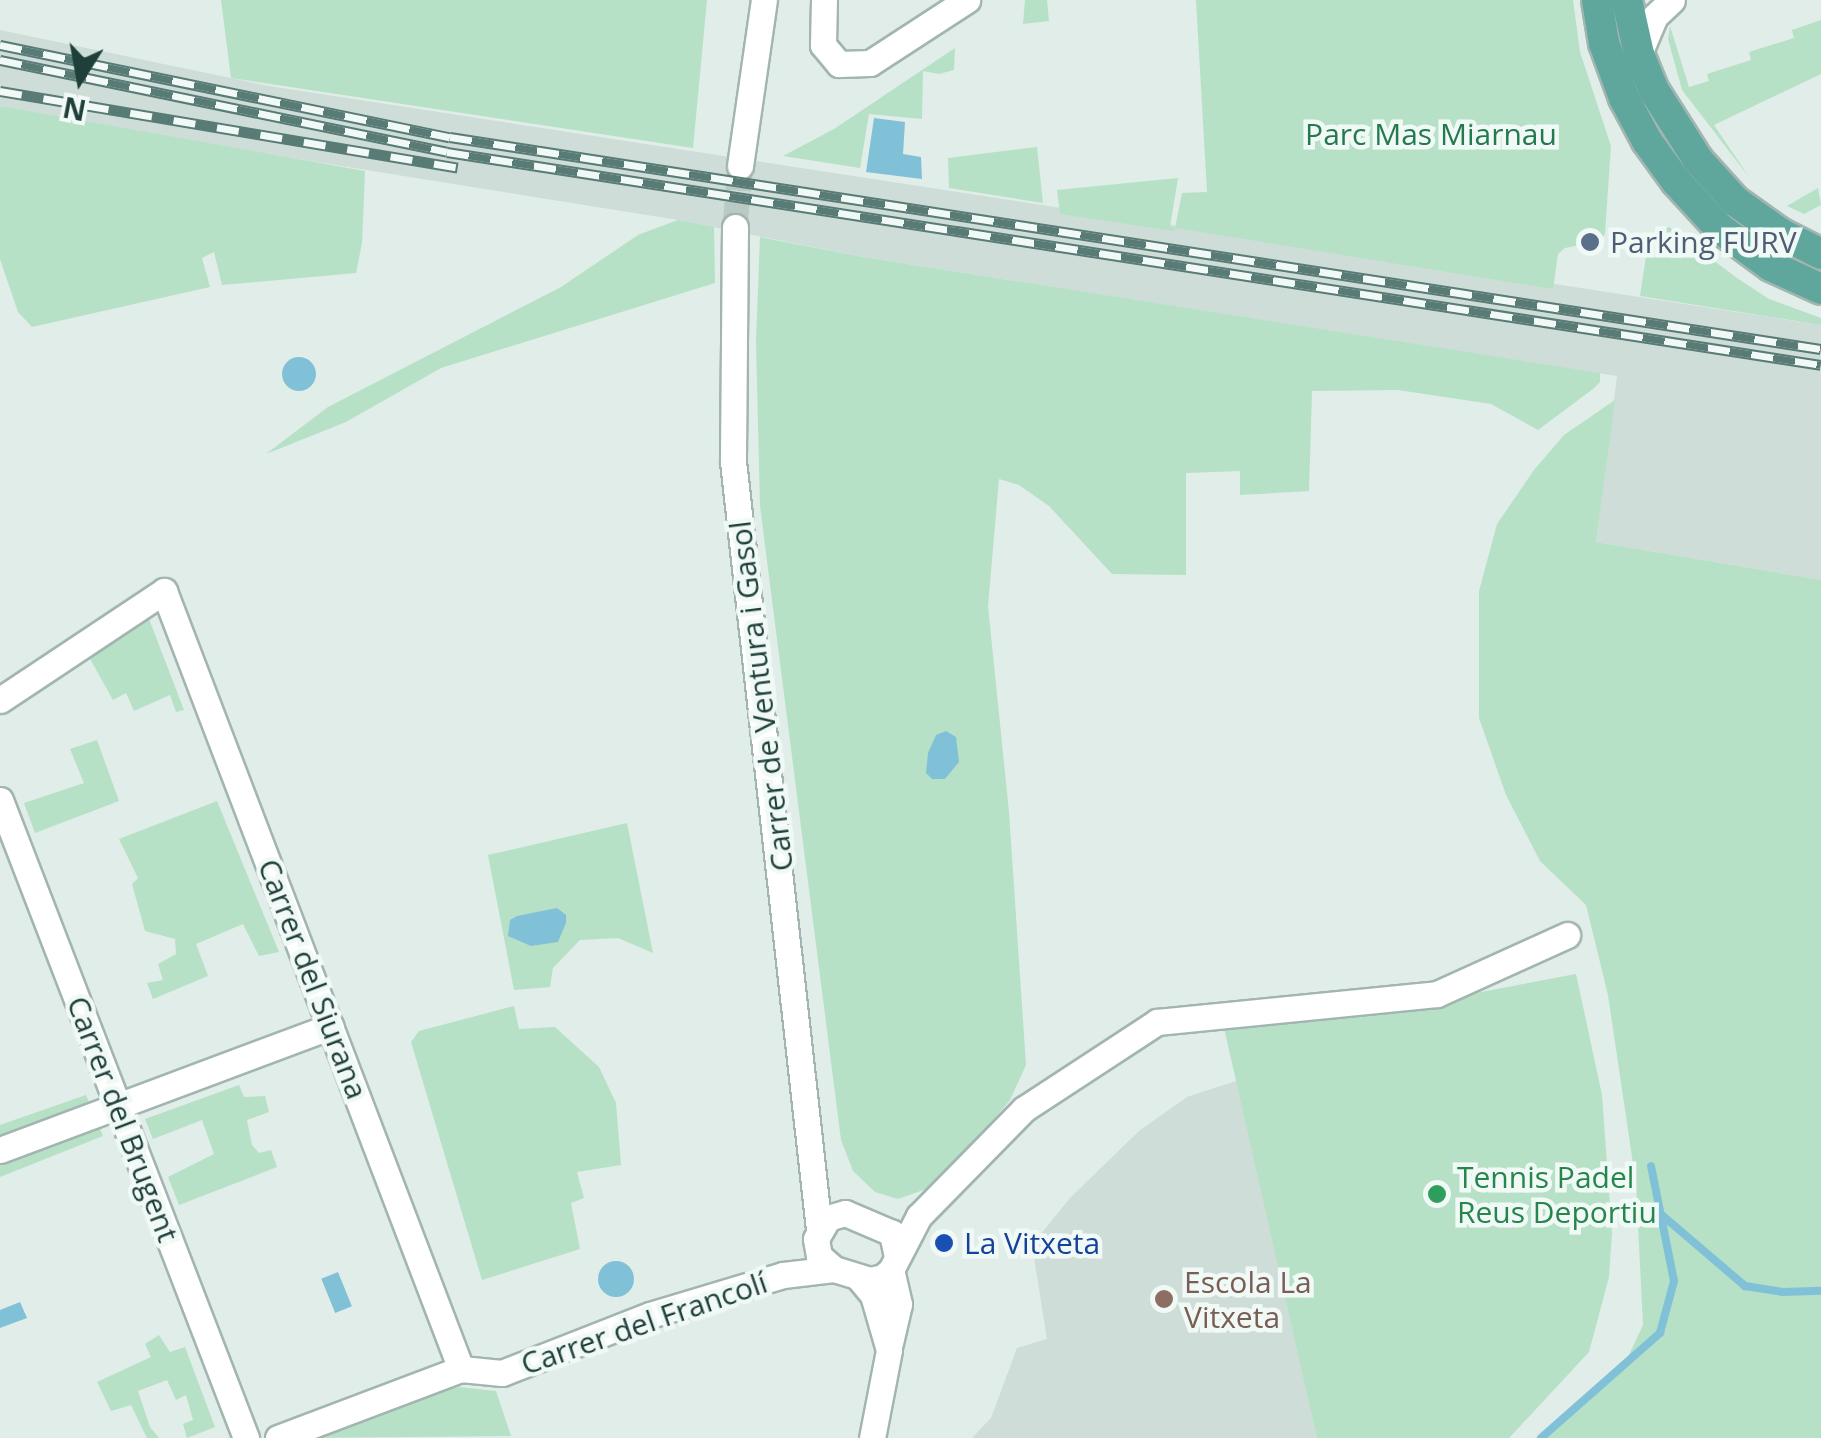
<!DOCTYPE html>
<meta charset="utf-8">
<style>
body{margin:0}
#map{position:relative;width:1821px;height:1438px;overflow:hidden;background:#e0ede8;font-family:"Open Sans",sans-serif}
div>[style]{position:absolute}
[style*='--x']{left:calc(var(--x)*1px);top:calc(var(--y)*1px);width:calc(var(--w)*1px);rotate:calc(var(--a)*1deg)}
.built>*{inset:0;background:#ceddd8}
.green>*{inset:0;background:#b6e1c6}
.water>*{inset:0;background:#81c1d8;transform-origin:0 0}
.round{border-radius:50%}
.stream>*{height:8px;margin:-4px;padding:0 4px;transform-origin:4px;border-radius:4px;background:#81c1d8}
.street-tunnel>*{height:25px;margin-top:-12.5px;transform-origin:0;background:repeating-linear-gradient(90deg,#b9cac5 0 25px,transparent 0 37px)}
.roads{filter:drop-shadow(2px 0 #a2b5b0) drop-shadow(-2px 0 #a2b5b0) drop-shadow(0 2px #a2b5b0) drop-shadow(0 -2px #a2b5b0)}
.street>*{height:25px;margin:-12.5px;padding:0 12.5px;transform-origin:12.5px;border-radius:12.5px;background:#fff}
.primary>*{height:30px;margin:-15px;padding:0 15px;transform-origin:15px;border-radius:15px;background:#5fa79d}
.rail>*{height:11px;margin-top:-5.5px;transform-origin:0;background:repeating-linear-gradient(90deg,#f1f9f6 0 22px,#597b76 0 44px);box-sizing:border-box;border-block:2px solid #597b76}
.dots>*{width:28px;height:28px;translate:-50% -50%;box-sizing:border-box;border:5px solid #f1f9f6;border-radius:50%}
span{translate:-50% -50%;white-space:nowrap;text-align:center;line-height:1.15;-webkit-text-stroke:9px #f1f9f6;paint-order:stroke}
.park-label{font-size:30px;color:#247a4f}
.service-label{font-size:30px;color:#4e5e75}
.left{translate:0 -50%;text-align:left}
.street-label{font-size:30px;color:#1e3f3a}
.leisure-label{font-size:30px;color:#27864d}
.transit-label{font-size:30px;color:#164399}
.education-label{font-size:30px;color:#785e54}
.north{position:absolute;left:30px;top:30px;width:100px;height:100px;-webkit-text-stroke:8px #f1f9f6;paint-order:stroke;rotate:191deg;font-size:28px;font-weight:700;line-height:40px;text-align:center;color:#1e3f3a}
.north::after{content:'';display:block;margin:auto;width:35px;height:45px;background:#1e3f3a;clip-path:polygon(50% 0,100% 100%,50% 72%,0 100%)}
</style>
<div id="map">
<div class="built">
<i style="clip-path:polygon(0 30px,269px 86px,1821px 325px,1821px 580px,1596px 542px,1617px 376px,863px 257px,678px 220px,173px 139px,0 106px)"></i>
<i style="clip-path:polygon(1239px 1080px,1317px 1438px,972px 1438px,991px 1418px,1017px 1348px,1047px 1339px,1032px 1245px,1070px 1198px,1139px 1131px,1187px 1097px)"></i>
</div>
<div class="green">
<i style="clip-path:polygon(221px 0,707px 0,693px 148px,231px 78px)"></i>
<i style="clip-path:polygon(1025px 0,1047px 0,1049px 21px,1023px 24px)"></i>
<i style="clip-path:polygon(1196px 0,1573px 0,1580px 52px,1611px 146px,1605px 233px,1601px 241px,1565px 248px,1558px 254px,1553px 289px,1176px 228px,1174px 231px,1060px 214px,1057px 190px,1178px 178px,1170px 227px,1175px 228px,1182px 193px,1207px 192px)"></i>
<i style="clip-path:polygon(1821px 20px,1821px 74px,1714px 125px,1749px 177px,1682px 90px,1668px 39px,1670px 26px,1689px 87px,1709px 81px,1707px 74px,1751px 60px,1749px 52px,1794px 38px,1792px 30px)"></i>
<i style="clip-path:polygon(955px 48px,954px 70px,939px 74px,923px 71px,922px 119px,869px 114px,860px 168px,783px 156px,834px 129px)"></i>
<i style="clip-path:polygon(0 106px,365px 171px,362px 243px,356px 273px,222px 285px,214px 252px,202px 258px,210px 287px,32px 327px,18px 312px,0 259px)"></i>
<i style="clip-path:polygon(1037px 147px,1043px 203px,949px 188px,948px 158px)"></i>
<i style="clip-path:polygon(1818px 188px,1821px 205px,1804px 214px,1787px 206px)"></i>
<i style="clip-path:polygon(678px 220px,714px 227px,715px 283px,441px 368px,346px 422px,266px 454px,328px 407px,561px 287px,638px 235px)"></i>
<i style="clip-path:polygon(1669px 227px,1737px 278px,1769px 299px,1821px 318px,1821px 325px,1640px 296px,1647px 250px,1650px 258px,1671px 252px,1663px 230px)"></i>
<i style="clip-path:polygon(760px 237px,863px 257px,1600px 373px,1600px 382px,1593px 389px,1538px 430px,1491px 404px,1398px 390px,1312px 391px,1309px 491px,1240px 495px,1240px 471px,1186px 473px,1186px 575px,1112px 574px,1049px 506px,1019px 485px,999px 479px,988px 606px,1009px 812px,1026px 1065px,1010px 1100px,956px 1165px,929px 1188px,898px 1199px,875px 1192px,853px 1171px,841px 1140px,760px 506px,756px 341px)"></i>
<i style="clip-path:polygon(1615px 400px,1596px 542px,1821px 580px,1821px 1438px,1544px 1438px,1594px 1395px,1627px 1359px,1643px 1325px,1636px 1184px,1608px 995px,1586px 905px,1540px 861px,1506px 795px,1479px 718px,1479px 591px,1497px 524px,1534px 470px,1564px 435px)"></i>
<i style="clip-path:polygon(149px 619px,184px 710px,176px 712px,170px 695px,134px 711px,126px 693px,113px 700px,89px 657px)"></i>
<i style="clip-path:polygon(97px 740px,119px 801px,35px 833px,24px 803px,84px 783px,70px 749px)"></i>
<i style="clip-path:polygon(217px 801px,279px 952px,259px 956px,243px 924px,196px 944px,208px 976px,153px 999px,147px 983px,163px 980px,158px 964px,176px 954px,175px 939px,145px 931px,132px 884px,138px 878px,119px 839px)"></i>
<i style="clip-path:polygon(627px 823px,653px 953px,618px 938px,580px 940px,553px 968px,550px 987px,514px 990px,488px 855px)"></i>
<i style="clip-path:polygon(1576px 974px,1602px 1095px,1612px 1233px,1609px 1277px,1589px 1352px,1509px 1438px,1317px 1438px,1224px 1028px,1365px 1014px)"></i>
<i style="clip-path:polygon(514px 1006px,519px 1029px,555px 1027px,599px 1067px,616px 1103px,621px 1165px,577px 1172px,584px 1198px,571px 1203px,580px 1249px,482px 1280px,411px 1042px,419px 1031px)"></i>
<i style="clip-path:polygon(239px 1085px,244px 1097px,265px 1096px,269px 1112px,247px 1120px,252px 1145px,259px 1153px,271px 1150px,277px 1167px,179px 1205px,168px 1177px,214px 1154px,202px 1120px,153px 1139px,145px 1119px)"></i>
<i style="clip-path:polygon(86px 1095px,103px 1136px,0 1177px,0 1125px)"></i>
<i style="clip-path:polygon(159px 1335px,170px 1352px,185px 1347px,215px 1427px,187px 1438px,183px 1424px,193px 1420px,186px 1395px,176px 1400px,167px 1380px,138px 1391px,150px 1427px,159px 1438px,147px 1438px,131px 1405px,111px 1411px,97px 1382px,151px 1357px,145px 1344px)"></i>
<i style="clip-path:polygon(459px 1387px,496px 1391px,511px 1436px,299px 1438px,365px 1412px)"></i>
</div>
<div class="water">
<i style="clip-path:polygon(874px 118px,905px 122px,903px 154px,921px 157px,922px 179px,866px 172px)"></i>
<i class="round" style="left:282px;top:357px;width:34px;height:34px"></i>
<i style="clip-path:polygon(946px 731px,956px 737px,959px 762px,945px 779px,932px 779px,926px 773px,928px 753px,936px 735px)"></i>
<i style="clip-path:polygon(557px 908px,566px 915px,566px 923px,558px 942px,531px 946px,508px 936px,510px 920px,517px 916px)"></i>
<i class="round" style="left:598px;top:1261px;width:36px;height:36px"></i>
<i style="left:338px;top:1272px;width:37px;height:18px;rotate:68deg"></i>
<i style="clip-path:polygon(20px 1302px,27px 1318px,0 1328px,0 1310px)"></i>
</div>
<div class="stream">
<i style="--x:1663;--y:1216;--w:108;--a:40.5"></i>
<i style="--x:1745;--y:1286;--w:38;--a:9"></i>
<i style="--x:1783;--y:1292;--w:38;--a:-2"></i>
<i style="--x:1541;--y:1438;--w:159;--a:-41.4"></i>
<i style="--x:1660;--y:1333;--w:54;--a:-74.9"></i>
<i style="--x:1674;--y:1281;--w:117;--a:-101.3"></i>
</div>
<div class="street-tunnel">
<i style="--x:735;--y:227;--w:61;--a:-85.3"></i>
</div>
<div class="roads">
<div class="street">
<i style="--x:824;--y:0;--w:45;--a:91.3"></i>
<i style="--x:823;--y:45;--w:25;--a:50"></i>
<i style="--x:839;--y:64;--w:31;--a:-2"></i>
<i style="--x:870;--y:63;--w:116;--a:-33"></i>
<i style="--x:1639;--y:54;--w:41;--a:-67.2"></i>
<i style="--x:1655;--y:16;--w:23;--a:-43"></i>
<i style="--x:740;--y:166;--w:168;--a:-81.8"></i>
<i style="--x:735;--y:227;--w:234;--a:90.5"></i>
<i style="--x:733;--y:461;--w:773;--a:83.61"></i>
<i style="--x:0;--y:700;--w:197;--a:-33.6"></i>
<i style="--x:164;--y:591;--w:833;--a:69.11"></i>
<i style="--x:0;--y:800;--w:684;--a:68.91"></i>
<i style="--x:0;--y:1150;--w:353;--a:-20.5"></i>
<i style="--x:897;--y:1257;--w:25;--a:-102"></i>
<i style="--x:892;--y:1233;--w:51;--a:-156.9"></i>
<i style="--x:845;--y:1213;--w:18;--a:164"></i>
<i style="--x:828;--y:1218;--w:24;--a:120"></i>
<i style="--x:816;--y:1239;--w:17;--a:80"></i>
<i style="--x:819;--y:1256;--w:20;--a:41"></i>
<i style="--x:834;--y:1269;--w:38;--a:17"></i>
<i style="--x:870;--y:1280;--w:13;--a:-13"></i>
<i style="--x:883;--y:1277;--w:11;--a:-41"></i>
<i style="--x:891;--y:1270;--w:61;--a:-62.6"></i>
<i style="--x:919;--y:1216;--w:150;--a:-45.5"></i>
<i style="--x:1024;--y:1109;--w:159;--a:-33.2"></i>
<i style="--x:1157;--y:1022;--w:281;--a:-5.7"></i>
<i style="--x:1437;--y:994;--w:143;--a:-24.4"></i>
<i style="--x:858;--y:1277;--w:23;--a:50"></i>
<i style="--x:873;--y:1295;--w:57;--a:73.8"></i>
<i style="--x:889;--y:1350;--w:90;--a:100.9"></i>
<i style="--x:890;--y:1343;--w:40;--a:-77"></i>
<i style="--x:899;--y:1304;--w:35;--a:-103"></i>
<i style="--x:278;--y:1438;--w:196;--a:-20.7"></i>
<i style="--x:461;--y:1369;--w:41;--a:5.6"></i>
<i style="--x:502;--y:1373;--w:159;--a:-21.4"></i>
<i style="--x:650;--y:1315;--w:139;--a:-16.7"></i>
<i style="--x:783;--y:1275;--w:51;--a:-6.7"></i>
</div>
<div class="primary">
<i style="--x:1597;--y:0;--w:44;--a:80.8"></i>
<i style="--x:1604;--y:43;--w:59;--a:70"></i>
<i style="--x:1624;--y:98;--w:49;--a:61.9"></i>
<i style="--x:1647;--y:141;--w:49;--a:54.1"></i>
<i style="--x:1676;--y:181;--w:64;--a:47.5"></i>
<i style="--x:1719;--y:228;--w:64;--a:36.2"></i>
<i style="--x:1771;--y:266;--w:55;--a:24.7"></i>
<i style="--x:1627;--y:0;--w:55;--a:77.5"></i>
<i style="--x:1639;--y:54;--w:38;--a:68"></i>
<i style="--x:1653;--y:89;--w:84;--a:57.6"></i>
<i style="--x:1698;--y:160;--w:55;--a:47.9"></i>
<i style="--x:1735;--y:201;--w:55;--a:35.4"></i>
<i style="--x:1780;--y:233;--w:46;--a:27.1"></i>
</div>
</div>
<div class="rail">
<i style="--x:0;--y:45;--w:459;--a:11.6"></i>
<i style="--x:450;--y:137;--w:1387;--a:8.79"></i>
<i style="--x:0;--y:60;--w:456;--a:11.6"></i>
<i style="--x:447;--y:152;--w:1390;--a:8.81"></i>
<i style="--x:0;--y:91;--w:464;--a:9.5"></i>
</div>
<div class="dots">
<i style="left:1590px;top:242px;background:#5c6f8a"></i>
<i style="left:1437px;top:1194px;background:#2e9e5b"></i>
<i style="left:944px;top:1243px;background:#1a4fb4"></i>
<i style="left:1164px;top:1299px;background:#8d6e63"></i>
</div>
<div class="park-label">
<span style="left:1431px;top:134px">Parc Mas Miarnau</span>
</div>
<div class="service-label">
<span class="left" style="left:1610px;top:242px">Parking FURV</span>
</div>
<div class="street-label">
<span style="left:761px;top:696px;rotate:-97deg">Carrer de Ventura i Gasol</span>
<span style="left:313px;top:979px;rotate:69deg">Carrer del Siurana</span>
<span style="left:123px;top:1119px;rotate:69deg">Carrer del Brugent</span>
<span style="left:644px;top:1323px;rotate:-19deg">Carrer del Francolí</span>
</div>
<div class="leisure-label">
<span class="left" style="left:1457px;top:1194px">Tennis Padel<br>Reus Deportiu</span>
</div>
<div class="transit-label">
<span class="left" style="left:964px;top:1243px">La Vitxeta</span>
</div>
<div class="education-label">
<span class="left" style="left:1184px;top:1299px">Escola La<br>Vitxeta</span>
</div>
<div class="north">N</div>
</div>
